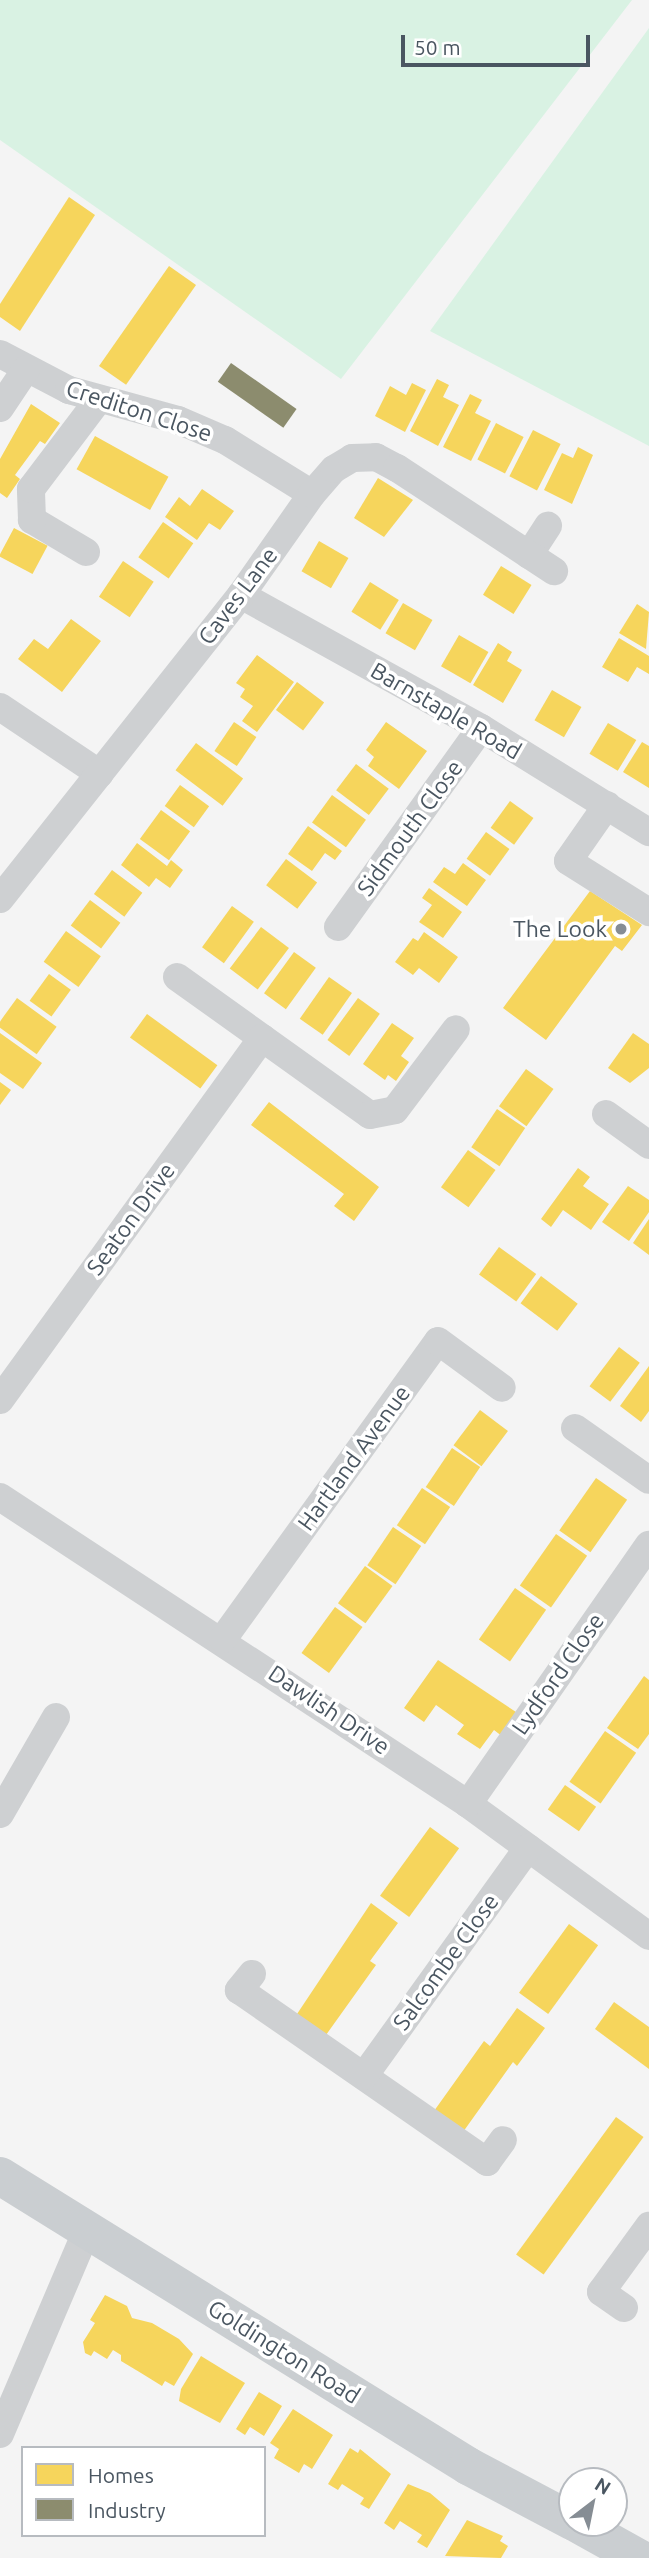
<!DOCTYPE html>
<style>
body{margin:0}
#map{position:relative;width:649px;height:2558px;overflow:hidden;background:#f4f4f4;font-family:Ubuntu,sans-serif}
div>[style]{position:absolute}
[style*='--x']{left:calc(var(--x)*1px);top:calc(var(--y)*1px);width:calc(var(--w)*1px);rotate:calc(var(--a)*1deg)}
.green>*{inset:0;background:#d9f2e3}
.homes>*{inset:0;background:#f6d55c;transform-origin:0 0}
.industry>*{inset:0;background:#8c8c6e;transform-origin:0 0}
.minor>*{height:28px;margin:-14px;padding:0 14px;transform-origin:14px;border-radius:14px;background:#ced0d2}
.primary>*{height:38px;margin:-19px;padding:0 19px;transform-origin:19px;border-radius:19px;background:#caced1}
.dots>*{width:19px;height:19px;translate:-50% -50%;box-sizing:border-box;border:4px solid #fff;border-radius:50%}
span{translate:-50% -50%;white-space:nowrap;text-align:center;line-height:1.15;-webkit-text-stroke:7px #fff;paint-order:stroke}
.street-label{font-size:23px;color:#4a5661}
.poi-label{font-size:23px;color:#4a5661}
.right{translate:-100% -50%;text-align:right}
.legend{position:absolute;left:21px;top:2446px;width:245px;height:91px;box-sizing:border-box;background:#fff;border:2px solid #b7bbc0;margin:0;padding:9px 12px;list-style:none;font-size:21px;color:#4a5661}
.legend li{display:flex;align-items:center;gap:14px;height:35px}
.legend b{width:35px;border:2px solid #b7bbc0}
.north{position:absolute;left:558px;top:2467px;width:70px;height:70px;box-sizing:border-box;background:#fff;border:2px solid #b7bbc0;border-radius:50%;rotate:32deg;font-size:19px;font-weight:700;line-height:28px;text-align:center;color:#4a5661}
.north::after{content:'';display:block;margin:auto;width:24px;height:32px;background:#868d94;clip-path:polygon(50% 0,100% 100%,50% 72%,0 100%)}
.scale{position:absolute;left:401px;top:35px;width:189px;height:32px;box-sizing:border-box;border:4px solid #4a5661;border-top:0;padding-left:9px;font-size:21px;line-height:24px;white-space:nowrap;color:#4a5661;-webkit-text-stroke:5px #fff;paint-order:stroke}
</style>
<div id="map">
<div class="green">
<i style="clip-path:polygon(0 0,632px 0,341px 379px,0 140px)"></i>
<i style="clip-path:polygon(649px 28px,649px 446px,430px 331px)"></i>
</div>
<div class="homes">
<i style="clip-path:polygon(69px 197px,95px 215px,20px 331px,0 317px,0 304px)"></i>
<i style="left:169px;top:266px;width:33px;height:122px;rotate:35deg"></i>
<i style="clip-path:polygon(437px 379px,449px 385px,443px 397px,459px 405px,438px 446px,410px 431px)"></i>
<i style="clip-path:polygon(412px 383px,426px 390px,405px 432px,375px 416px,390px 386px,406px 395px)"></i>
<i style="clip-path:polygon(470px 394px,482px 400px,475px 413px,491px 421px,471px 461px,443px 447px)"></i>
<i style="clip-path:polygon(31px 404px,60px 423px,45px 444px,40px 441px,15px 475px,20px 479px,7px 498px,0 493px,0 459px)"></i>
<i style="left:496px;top:423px;width:31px;height:41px;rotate:27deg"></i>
<i style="left:533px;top:430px;width:31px;height:52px;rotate:27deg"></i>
<i style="left:95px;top:436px;width:84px;height:38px;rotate:29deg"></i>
<i style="clip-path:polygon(578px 447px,593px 455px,572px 504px,544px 490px,562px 453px,573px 458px)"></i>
<i style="clip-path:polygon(378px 478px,413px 500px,384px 537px,354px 518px)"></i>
<i style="clip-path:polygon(202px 489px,234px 511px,220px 530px,209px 523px,197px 540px,165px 517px,179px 497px,190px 506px)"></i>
<i style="left:163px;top:522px;width:37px;height:43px;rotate:35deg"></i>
<i style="left:14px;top:528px;width:38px;height:32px;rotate:28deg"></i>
<i style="left:319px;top:541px;width:34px;height:35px;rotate:30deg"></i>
<i style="left:123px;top:561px;width:37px;height:43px;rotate:34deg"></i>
<i style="left:501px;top:566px;width:36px;height:34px;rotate:32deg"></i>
<i style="left:370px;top:582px;width:34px;height:35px;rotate:32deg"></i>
<i style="left:403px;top:603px;width:34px;height:35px;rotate:30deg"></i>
<i style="clip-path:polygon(637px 604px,649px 612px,646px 649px,619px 633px)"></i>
<i style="clip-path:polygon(71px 619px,101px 641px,62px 692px,18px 659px,34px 639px,48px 649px)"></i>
<i style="left:459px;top:635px;width:34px;height:36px;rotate:30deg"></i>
<i style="clip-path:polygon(619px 638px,649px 656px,649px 674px,637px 667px,628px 682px,602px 667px)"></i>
<i style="clip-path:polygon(498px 643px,512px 652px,507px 661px,522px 670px,503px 703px,473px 685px)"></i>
<i style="clip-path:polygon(257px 655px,294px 682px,257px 732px,242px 721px,253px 706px,240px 697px,245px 689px,236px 683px)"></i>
<i style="left:297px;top:682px;width:34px;height:35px;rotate:37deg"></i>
<i style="left:552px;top:690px;width:34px;height:35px;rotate:30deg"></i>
<i style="left:234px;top:722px;width:27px;height:35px;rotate:34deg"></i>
<i style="clip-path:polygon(386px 722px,427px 751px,399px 789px,368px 766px,374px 757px,366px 750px)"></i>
<i style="left:608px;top:723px;width:33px;height:36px;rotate:31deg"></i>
<i style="clip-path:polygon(642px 742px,649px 746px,649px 788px,623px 772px)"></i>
<i style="left:196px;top:743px;width:59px;height:34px;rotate:37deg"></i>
<i style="left:356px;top:764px;width:41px;height:33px;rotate:37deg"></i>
<i style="left:180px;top:785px;width:36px;height:26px;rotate:36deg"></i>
<i style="left:332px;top:795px;width:42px;height:34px;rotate:36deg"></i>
<i style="left:510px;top:801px;width:29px;height:33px;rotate:36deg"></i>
<i style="left:161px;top:810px;width:36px;height:36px;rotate:36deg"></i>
<i style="clip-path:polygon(308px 826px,342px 851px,335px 860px,325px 853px,312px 871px,288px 854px)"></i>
<i style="left:486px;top:832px;width:29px;height:33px;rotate:36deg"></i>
<i style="clip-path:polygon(137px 843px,167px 866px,171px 860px,183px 870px,170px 888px,156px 878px,149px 887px,121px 865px)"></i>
<i style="left:286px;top:859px;width:39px;height:33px;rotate:37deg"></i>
<i style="clip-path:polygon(463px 863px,486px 880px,467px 906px,433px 882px,444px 867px,455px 874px)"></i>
<i style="left:112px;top:870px;width:38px;height:30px;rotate:37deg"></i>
<i style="clip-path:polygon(429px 888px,462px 912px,443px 938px,419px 922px,432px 905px,422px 898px)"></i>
<i style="clip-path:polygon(590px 891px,642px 925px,622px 951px,615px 946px,546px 1040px,503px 1008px)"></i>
<i style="left:90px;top:900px;width:38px;height:32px;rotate:37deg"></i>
<i style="left:232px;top:906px;width:27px;height:51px;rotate:36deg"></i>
<i style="left:261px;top:927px;width:35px;height:52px;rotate:37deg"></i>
<i style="left:66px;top:931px;width:43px;height:38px;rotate:36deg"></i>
<i style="clip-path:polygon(424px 932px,458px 957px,439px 983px,419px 968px,413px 975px,395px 962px,413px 938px,418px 941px)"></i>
<i style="left:294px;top:952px;width:27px;height:51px;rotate:36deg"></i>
<i style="left:49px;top:974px;width:27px;height:33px;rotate:36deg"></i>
<i style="left:329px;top:977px;width:28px;height:51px;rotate:35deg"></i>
<i style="left:17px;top:998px;width:49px;height:34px;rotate:36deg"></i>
<i style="left:358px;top:998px;width:27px;height:52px;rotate:36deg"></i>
<i style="left:147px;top:1014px;width:87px;height:29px;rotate:36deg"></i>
<i style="clip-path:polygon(392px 1023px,414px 1038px,401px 1056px,409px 1062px,396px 1081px,388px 1075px,385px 1080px,363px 1064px)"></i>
<i style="clip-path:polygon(0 1033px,42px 1063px,23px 1089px,0 1073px)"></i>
<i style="clip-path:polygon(633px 1033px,649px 1044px,649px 1068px,630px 1083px,608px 1068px)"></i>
<i style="left:526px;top:1069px;width:34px;height:46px;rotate:36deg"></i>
<i style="clip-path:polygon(0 1082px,11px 1090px,0 1105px)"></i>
<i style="clip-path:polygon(269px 1102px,379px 1187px,354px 1221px,334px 1206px,344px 1194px,251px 1125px)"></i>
<i style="left:497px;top:1109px;width:34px;height:46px;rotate:34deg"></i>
<i style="left:468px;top:1150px;width:34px;height:46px;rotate:36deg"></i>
<i style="clip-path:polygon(578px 1168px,590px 1177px,583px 1186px,609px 1204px,591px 1230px,563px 1210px,551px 1227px,541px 1219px)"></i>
<i style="clip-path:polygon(628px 1186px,649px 1200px,649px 1212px,629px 1241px,602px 1222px)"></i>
<i style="clip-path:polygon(649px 1219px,649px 1255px,633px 1243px)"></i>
<i style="left:499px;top:1247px;width:46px;height:34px;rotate:36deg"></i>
<i style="left:541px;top:1276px;width:46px;height:34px;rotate:37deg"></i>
<i style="left:619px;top:1347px;width:26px;height:49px;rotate:37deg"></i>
<i style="clip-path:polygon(649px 1366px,649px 1411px,641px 1422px,620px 1406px)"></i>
<i style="left:480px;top:1410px;width:35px;height:44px;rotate:37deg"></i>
<i style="left:452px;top:1448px;width:34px;height:47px;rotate:34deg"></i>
<i style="left:596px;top:1478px;width:38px;height:64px;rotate:35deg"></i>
<i style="left:422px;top:1488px;width:34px;height:45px;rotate:34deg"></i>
<i style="left:393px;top:1527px;width:34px;height:46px;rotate:34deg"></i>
<i style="left:556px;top:1534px;width:38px;height:63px;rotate:35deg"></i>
<i style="left:365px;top:1566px;width:34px;height:46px;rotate:36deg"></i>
<i style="left:515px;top:1588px;width:38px;height:63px;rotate:35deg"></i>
<i style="left:335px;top:1607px;width:34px;height:57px;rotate:36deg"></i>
<i style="clip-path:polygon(438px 1660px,519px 1714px,503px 1737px,494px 1730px,480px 1749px,457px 1734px,464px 1725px,436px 1705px,424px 1722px,404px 1708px)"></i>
<i style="clip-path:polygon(644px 1676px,649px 1680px,649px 1734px,638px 1749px,607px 1728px)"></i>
<i style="left:605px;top:1731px;width:38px;height:62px;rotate:35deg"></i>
<i style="left:565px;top:1785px;width:38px;height:30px;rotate:35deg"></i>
<i style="left:430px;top:1827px;width:36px;height:85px;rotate:36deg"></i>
<i style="clip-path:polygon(371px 1903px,398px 1923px,370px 1961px,376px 1965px,326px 2035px,297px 2014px)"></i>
<i style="left:569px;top:1924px;width:36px;height:85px;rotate:36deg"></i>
<i style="clip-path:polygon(614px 2002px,649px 2027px,649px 2069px,595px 2029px)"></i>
<i style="clip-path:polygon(517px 2008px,545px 2028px,517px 2066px,513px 2062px,463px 2132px,434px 2111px,484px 2041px,490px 2046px)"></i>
<i style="left:616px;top:2117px;width:34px;height:170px;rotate:36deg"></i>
<i style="clip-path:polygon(105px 2295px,127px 2306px,132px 2318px,152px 2323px,179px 2339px,193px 2354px,174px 2386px,165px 2381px,162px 2386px,141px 2373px,121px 2361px,121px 2355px,113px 2350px,107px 2359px,94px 2351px,91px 2356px,85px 2353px,83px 2342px,95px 2323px,90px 2320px)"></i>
<i style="clip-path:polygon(201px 2356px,245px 2383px,220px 2423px,179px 2401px,181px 2389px)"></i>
<i style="clip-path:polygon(259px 2392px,282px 2406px,264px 2436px,250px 2427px,245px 2435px,236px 2429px)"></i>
<i style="clip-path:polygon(293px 2409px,333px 2435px,312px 2469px,304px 2464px,299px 2473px,274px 2458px,279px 2449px,270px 2443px)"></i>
<i style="clip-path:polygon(350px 2448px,358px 2453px,360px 2449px,391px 2474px,369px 2509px,360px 2504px,364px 2498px,342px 2484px,338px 2490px,328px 2484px)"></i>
<i style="clip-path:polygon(408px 2484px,430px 2493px,450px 2510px,427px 2548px,417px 2542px,422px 2535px,400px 2521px,394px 2530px,384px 2523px)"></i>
<i style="clip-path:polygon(467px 2520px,503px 2536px,500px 2541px,508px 2546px,501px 2558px,445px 2556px)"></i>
</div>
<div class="industry">
<i style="left:231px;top:363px;width:80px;height:23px;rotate:35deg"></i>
</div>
<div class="minor">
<i style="--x:0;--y:354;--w:78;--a:27.6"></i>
<i style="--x:69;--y:390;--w:113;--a:15.4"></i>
<i style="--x:178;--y:420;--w:51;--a:23.1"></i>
<i style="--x:225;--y:440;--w:102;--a:31.8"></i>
<i style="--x:0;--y:408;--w:47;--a:-56.3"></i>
<i style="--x:86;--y:552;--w:63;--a:-149.3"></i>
<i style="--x:32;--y:520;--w:31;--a:-92"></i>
<i style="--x:31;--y:489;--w:113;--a:-52.9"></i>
<i style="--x:529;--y:555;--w:35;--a:-57"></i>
<i style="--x:241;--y:595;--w:274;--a:29"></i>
<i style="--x:481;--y:728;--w:198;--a:31.8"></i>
<i style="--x:0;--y:707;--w:120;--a:33.8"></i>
<i style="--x:607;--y:805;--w:68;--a:124.9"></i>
<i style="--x:568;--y:861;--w:96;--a:32.2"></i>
<i style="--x:0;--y:899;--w:388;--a:-51.6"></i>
<i style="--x:241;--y:595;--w:123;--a:-54.9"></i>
<i style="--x:312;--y:494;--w:33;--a:-49"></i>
<i style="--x:334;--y:469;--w:21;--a:-31"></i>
<i style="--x:352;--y:458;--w:24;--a:-2"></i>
<i style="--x:376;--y:457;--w:24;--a:28"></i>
<i style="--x:397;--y:468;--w:188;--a:33.3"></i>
<i style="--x:338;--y:927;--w:245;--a:-54.3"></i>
<i style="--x:177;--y:977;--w:237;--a:35.6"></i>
<i style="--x:370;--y:1115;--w:25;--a:-11"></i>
<i style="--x:395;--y:1110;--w:101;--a:-53"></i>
<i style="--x:606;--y:1114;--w:53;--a:35.8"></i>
<i style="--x:0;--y:1400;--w:447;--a:-54.1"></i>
<i style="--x:575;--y:1428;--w:90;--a:35.1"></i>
<i style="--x:0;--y:1497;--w:560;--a:33.26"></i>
<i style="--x:468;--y:1804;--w:224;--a:36.1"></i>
<i style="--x:223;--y:1639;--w:367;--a:-54.2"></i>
<i style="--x:438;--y:1341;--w:79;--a:36.3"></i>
<i style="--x:468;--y:1804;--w:316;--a:-55.1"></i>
<i style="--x:0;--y:1814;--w:112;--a:-60"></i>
<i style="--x:252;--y:1974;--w:21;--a:129"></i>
<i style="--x:239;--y:1990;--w:302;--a:34.7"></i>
<i style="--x:487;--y:2162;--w:27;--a:-54"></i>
<i style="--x:364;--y:2076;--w:281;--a:-54.3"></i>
<i style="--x:624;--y:2308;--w:28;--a:-145"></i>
<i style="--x:601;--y:2292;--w:82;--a:-54"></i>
<i style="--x:0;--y:2434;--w:222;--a:-66.9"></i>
</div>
<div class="primary">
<i style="--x:0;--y:2176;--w:551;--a:31.78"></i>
<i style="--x:468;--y:2466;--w:118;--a:27.9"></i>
<i style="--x:576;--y:2523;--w:72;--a:29.1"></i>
</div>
<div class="dots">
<i style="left:621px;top:929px;background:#868d94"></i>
</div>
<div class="street-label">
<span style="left:139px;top:411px;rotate:18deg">Crediton Close</span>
<span style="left:238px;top:596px;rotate:-53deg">Caves Lane</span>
<span style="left:446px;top:711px;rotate:30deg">Barnstaple Road</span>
<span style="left:410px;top:828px;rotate:-54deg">Sidmouth Close</span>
<span style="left:131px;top:1219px;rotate:-54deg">Seaton Drive</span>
<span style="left:354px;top:1458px;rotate:-54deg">Hartland Avenue</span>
<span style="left:558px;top:1674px;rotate:-55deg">Lydford Close</span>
<span style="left:329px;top:1710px;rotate:34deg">Dawlish Drive</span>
<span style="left:446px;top:1962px;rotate:-54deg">Salcombe Close</span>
<span style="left:284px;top:2352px;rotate:32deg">Goldington Road</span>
</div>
<div class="poi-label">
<span class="right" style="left:607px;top:929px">The Look</span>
</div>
<ul class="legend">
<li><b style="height:19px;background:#f6d55c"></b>Homes</li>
<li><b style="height:19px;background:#8c8c6e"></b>Industry</li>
</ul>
<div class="north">N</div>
<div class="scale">50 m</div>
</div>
